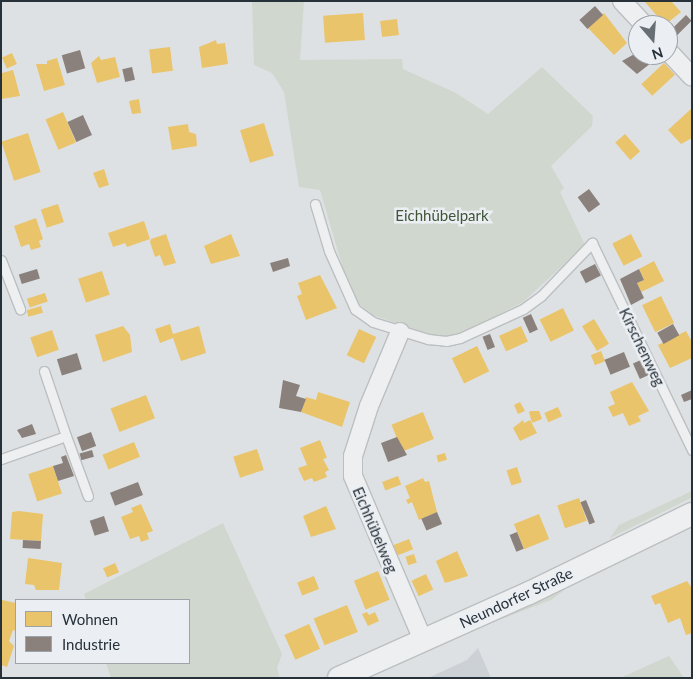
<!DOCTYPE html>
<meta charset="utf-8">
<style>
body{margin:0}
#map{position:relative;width:693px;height:679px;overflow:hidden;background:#dee1e3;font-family:Lato,sans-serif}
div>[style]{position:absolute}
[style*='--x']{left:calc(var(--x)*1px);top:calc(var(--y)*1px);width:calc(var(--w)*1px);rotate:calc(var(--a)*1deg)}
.built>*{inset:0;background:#ccd1d6}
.green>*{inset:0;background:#d0d7cf}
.homes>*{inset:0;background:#e9c46a;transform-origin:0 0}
.industry>*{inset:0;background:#8a817c;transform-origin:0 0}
.roads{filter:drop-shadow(1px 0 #bcbfc1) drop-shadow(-1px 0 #bcbfc1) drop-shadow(0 1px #bcbfc1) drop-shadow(0 -1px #bcbfc1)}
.service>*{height:9px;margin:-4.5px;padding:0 4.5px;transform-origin:4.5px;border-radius:4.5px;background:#edeff0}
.minor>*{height:18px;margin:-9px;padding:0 9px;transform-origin:9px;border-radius:9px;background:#edeff0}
.tertiary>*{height:22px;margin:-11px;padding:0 11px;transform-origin:11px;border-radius:11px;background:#edeff0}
span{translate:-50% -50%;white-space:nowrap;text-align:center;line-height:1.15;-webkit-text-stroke:5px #ebeff3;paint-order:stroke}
.park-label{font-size:15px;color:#405436}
.street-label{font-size:15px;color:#27313a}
.frame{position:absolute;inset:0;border:2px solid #27313a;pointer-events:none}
.legend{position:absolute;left:15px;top:599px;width:175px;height:65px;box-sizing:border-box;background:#ebeff3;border:1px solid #9da3a9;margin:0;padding:6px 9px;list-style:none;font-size:15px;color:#27313a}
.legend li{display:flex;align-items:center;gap:10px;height:25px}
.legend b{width:25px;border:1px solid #9da3a9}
.north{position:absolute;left:628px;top:15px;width:50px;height:50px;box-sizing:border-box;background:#ebeff3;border:1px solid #9da3a9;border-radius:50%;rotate:162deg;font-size:14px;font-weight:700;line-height:20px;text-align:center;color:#27313a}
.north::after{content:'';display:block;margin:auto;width:18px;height:22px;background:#676f75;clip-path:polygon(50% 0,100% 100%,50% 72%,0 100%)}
</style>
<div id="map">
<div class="built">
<i style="clip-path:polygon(478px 648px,491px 678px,428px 678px,467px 660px)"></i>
</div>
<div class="green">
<i style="clip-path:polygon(252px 1px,304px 1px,300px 60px,402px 59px,403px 69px,456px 93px,488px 114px,542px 67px,593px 116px,592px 126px,551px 166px,564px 188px,560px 192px,585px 245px,523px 302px,460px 335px,444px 338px,428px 335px,373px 315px,358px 303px,346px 279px,320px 190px,299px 187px,284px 92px,272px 73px,254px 65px)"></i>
<i style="clip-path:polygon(692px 491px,691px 498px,610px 538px,619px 525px)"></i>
<i style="clip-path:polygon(223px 523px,282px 654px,277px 668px,280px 678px,111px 678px,106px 663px,189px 663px,189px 600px,86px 600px,84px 594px)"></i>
<i style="clip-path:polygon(566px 589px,551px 600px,470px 631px,526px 606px)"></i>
<i style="clip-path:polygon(669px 656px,684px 678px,620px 678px)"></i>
</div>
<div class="homes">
<i style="clip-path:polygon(644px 1px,671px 1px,681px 12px,665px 25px)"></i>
<i style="left:363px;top:13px;width:27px;height:40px;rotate:86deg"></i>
<i style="clip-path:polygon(604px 13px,627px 43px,614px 55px,588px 28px)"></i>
<i style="left:397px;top:19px;width:16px;height:17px;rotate:83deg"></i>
<i style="clip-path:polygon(216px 40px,217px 44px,225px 43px,228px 64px,202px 68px,199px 47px)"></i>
<i style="left:170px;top:47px;width:24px;height:21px;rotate:83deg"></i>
<i style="left:12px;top:53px;width:12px;height:11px;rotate:66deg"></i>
<i style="clip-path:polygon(99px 56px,101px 60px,115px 57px,120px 77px,97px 83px,91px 63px)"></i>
<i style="clip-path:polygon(57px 58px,65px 85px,44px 91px,36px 64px,47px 64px,47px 61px)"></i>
<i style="left:664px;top:63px;width:16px;height:31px;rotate:47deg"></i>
<i style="clip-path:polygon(13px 70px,20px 96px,1px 99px,2px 73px)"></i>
<i style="clip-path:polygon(139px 99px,141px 113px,132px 114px,129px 101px)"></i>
<i style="clip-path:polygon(692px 108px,692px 138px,681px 144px,668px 130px)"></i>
<i style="left:63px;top:112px;width:33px;height:19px;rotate:67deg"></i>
<i style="left:264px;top:123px;width:34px;height:25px;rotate:73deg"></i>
<i style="clip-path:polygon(188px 124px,189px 132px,196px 134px,197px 146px,172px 150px,168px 127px)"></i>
<i style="left:28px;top:133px;width:41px;height:28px;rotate:72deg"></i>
<i style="left:625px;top:134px;width:23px;height:13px;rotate:49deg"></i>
<i style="clip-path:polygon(104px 169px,109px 185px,99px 188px,93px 173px)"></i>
<i style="left:58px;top:204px;width:19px;height:18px;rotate:72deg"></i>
<i style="clip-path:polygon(36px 218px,43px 239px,39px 241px,41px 247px,31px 250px,29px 244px,21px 247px,14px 226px)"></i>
<i style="clip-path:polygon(144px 221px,150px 239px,127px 247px,125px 243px,113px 247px,108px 233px)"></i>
<i style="clip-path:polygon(166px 234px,176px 263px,164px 266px,160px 255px,155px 257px,150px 242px,151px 239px)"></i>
<i style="clip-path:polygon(231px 234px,240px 256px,211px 264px,204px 246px)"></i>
<i style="left:631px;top:234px;width:25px;height:21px;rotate:63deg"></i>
<i style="clip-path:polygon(654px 261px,664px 281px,641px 292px,637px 283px,644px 280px,639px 269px)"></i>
<i style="left:102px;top:271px;width:25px;height:25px;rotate:72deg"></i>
<i style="clip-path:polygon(320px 275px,337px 308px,306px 320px,297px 296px,302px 294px,298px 283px)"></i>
<i style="left:45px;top:293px;width:9px;height:19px;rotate:72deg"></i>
<i style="left:661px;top:296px;width:30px;height:21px;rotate:64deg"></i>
<i style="left:41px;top:306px;width:7px;height:15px;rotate:74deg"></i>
<i style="left:563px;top:308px;width:25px;height:26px;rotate:64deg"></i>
<i style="left:594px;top:319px;width:29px;height:14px;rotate:59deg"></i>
<i style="clip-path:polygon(170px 324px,173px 334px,199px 326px,206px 353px,181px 361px,173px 338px,160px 343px,155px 329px)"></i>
<i style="clip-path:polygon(123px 326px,130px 335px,132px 352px,103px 362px,95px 335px)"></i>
<i style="left:521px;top:326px;width:17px;height:24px;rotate:66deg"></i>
<i style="left:359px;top:329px;width:19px;height:29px;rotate:25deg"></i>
<i style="left:52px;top:330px;width:21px;height:23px;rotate:71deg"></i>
<i style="clip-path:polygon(686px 331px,692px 342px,692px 358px,670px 368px,658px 345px)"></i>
<i style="left:477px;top:346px;width:28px;height:28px;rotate:64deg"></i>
<i style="left:601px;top:351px;width:11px;height:11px;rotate:68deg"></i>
<i style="clip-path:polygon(632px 382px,649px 411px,638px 416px,641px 421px,629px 426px,623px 413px,613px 417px,608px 407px,615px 404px,610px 392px)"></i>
<i style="clip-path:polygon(318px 392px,350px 402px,342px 427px,301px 412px,306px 397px,316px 400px)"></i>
<i style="left:146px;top:395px;width:25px;height:38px;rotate:69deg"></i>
<i style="clip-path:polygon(520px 402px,525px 411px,518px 414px,514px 405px)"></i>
<i style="left:558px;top:407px;width:10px;height:15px;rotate:66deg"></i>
<i style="clip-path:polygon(531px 411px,539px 411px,542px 419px,532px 423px,529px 412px)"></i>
<i style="left:423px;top:412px;width:29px;height:34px;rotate:68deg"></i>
<i style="clip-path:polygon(523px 420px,524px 423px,530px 420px,537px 433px,520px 441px,513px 428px)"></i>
<i style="clip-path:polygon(320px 440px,327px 458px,323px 459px,329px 470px,325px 472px,327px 477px,314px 482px,312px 478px,304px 481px,298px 468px,307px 465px,300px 448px)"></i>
<i style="left:134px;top:442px;width:16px;height:34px;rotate:68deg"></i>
<i style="left:257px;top:449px;width:22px;height:25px;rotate:72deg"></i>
<i style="left:445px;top:453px;width:7px;height:9px;rotate:74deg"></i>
<i style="left:53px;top:466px;width:29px;height:26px;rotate:72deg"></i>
<i style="left:517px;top:467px;width:16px;height:11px;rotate:72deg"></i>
<i style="left:398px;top:476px;width:9px;height:17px;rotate:69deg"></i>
<i style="clip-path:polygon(423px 478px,425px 482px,429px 481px,437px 512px,419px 520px,412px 502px,408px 504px,406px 500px,410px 498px,405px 486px)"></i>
<i style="left:579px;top:498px;width:24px;height:23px;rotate:71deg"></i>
<i style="clip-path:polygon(141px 504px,153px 531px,147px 533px,149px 539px,141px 542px,139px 536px,130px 539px,121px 517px,133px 512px,131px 508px)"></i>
<i style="clip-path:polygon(326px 506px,336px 529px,311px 537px,303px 516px)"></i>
<i style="clip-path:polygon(19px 511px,43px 514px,41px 541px,10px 539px,12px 512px)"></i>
<i style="left:539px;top:514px;width:27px;height:27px;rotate:68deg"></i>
<i style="left:409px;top:539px;width:11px;height:17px;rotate:68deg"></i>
<i style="clip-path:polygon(457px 551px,468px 576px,445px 583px,436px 561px)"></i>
<i style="left:414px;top:554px;width:9px;height:9px;rotate:72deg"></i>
<i style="clip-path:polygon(28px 558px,62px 563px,59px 590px,36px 590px,34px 585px,25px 584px)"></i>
<i style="left:115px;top:563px;width:10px;height:13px;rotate:66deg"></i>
<i style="left:378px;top:571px;width:31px;height:26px;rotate:68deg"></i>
<i style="left:426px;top:574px;width:17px;height:16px;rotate:65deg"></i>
<i style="left:314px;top:576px;width:14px;height:18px;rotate:69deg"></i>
<i style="clip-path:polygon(687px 581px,692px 588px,692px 633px,686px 635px,680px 618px,668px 623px,660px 603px,655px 605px,651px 596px)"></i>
<i style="clip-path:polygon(2px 600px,16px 603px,16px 631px,13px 630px,9px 641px,14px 646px,7px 667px,1px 665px)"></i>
<i style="left:347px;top:605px;width:29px;height:36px;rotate:68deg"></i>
<i style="clip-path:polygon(367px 612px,369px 615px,375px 612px,379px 621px,368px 626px,362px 614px)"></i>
<i style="left:309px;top:624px;width:27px;height:27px;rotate:66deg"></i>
</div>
<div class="industry">
<i style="left:595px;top:6px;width:12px;height:21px;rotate:48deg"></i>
<i style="left:686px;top:15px;width:8px;height:21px;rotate:45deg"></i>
<i style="left:80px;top:50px;width:19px;height:19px;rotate:74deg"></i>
<i style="clip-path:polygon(638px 52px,651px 63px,637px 74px,622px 61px)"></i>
<i style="left:132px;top:67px;width:13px;height:10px;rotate:77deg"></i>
<i style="left:83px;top:115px;width:22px;height:17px;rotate:66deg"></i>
<i style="left:589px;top:189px;width:19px;height:14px;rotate:54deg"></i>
<i style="clip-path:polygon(288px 258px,290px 266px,273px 272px,270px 263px)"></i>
<i style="left:595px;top:264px;width:13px;height:17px;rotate:63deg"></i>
<i style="left:37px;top:269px;width:10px;height:19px;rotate:73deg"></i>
<i style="clip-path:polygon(639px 269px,644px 280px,637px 283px,644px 298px,631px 305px,620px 279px)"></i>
<i style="left:531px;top:314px;width:17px;height:9px;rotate:66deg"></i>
<i style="left:673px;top:324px;width:13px;height:18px;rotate:61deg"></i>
<i style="left:490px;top:334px;width:14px;height:8px;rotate:69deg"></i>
<i style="left:624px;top:352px;width:16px;height:21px;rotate:68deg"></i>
<i style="left:77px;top:353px;width:17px;height:21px;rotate:73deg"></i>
<i style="left:643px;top:359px;width:17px;height:11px;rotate:66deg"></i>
<i style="clip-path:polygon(283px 380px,300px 385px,296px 396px,306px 399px,301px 412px,279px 408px)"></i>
<i style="clip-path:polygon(692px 390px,692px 399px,684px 402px,681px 395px)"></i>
<i style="clip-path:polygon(32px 424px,36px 434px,22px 438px,17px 430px)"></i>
<i style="left:91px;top:432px;width:15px;height:15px;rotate:70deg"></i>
<i style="clip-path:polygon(397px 437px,407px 455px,388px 462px,381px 443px)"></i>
<i style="left:92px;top:450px;width:7px;height:13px;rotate:74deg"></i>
<i style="clip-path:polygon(66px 455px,74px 476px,58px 481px,53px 466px,63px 463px,61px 457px)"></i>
<i style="left:138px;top:482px;width:14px;height:30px;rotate:69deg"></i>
<i style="left:586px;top:500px;width:24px;height:6px;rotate:68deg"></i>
<i style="left:437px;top:512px;width:13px;height:17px;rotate:67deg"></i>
<i style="left:104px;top:516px;width:16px;height:15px;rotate:72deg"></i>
<i style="left:517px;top:532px;width:18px;height:8px;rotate:68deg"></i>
<i style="left:23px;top:540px;width:18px;height:8px;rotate:3deg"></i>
</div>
<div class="roads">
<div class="service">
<i style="--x:315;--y:204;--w:49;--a:73.4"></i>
<i style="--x:329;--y:251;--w:64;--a:65.9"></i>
<i style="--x:355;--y:309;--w:22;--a:36"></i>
<i style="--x:373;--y:322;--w:58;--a:17.2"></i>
<i style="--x:428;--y:339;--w:18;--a:6"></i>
<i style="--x:446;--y:341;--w:14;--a:-12"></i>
<i style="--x:460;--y:338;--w:69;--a:-24.7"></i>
<i style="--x:523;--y:309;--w:22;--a:-36"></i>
<i style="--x:541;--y:296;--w:74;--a:-46.1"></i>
<i style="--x:592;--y:243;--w:230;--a:64.2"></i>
<i style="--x:1;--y:260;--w:53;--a:68.8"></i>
<i style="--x:44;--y:371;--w:69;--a:71.3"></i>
<i style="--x:1;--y:459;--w:69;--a:-19.5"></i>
<i style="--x:66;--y:436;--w:64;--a:69.9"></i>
</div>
<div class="minor">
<i style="--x:622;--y:1;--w:33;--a:47"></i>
<i style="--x:668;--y:51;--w:35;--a:47"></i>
<i style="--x:400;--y:332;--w:80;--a:112.7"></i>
<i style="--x:369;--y:406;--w:52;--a:107.7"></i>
<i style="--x:353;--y:456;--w:20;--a:90"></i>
<i style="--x:353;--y:476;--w:178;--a:66.9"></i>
</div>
<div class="tertiary">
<i style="--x:339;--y:678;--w:208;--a:-24.1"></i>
<i style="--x:529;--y:593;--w:181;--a:-25.9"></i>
</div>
</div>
<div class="park-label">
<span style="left:442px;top:216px">Eichhübelpark</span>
</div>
<div class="street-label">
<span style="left:642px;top:347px;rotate:64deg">Kirschenweg</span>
<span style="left:375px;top:530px;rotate:67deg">Eichhübelweg</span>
<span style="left:516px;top:598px;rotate:-25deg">Neundorfer Straße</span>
</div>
<div class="frame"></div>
<ul class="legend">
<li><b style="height:14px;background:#e9c46a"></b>Wohnen</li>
<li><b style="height:14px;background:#8a817c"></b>Industrie</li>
</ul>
<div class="north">N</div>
</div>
